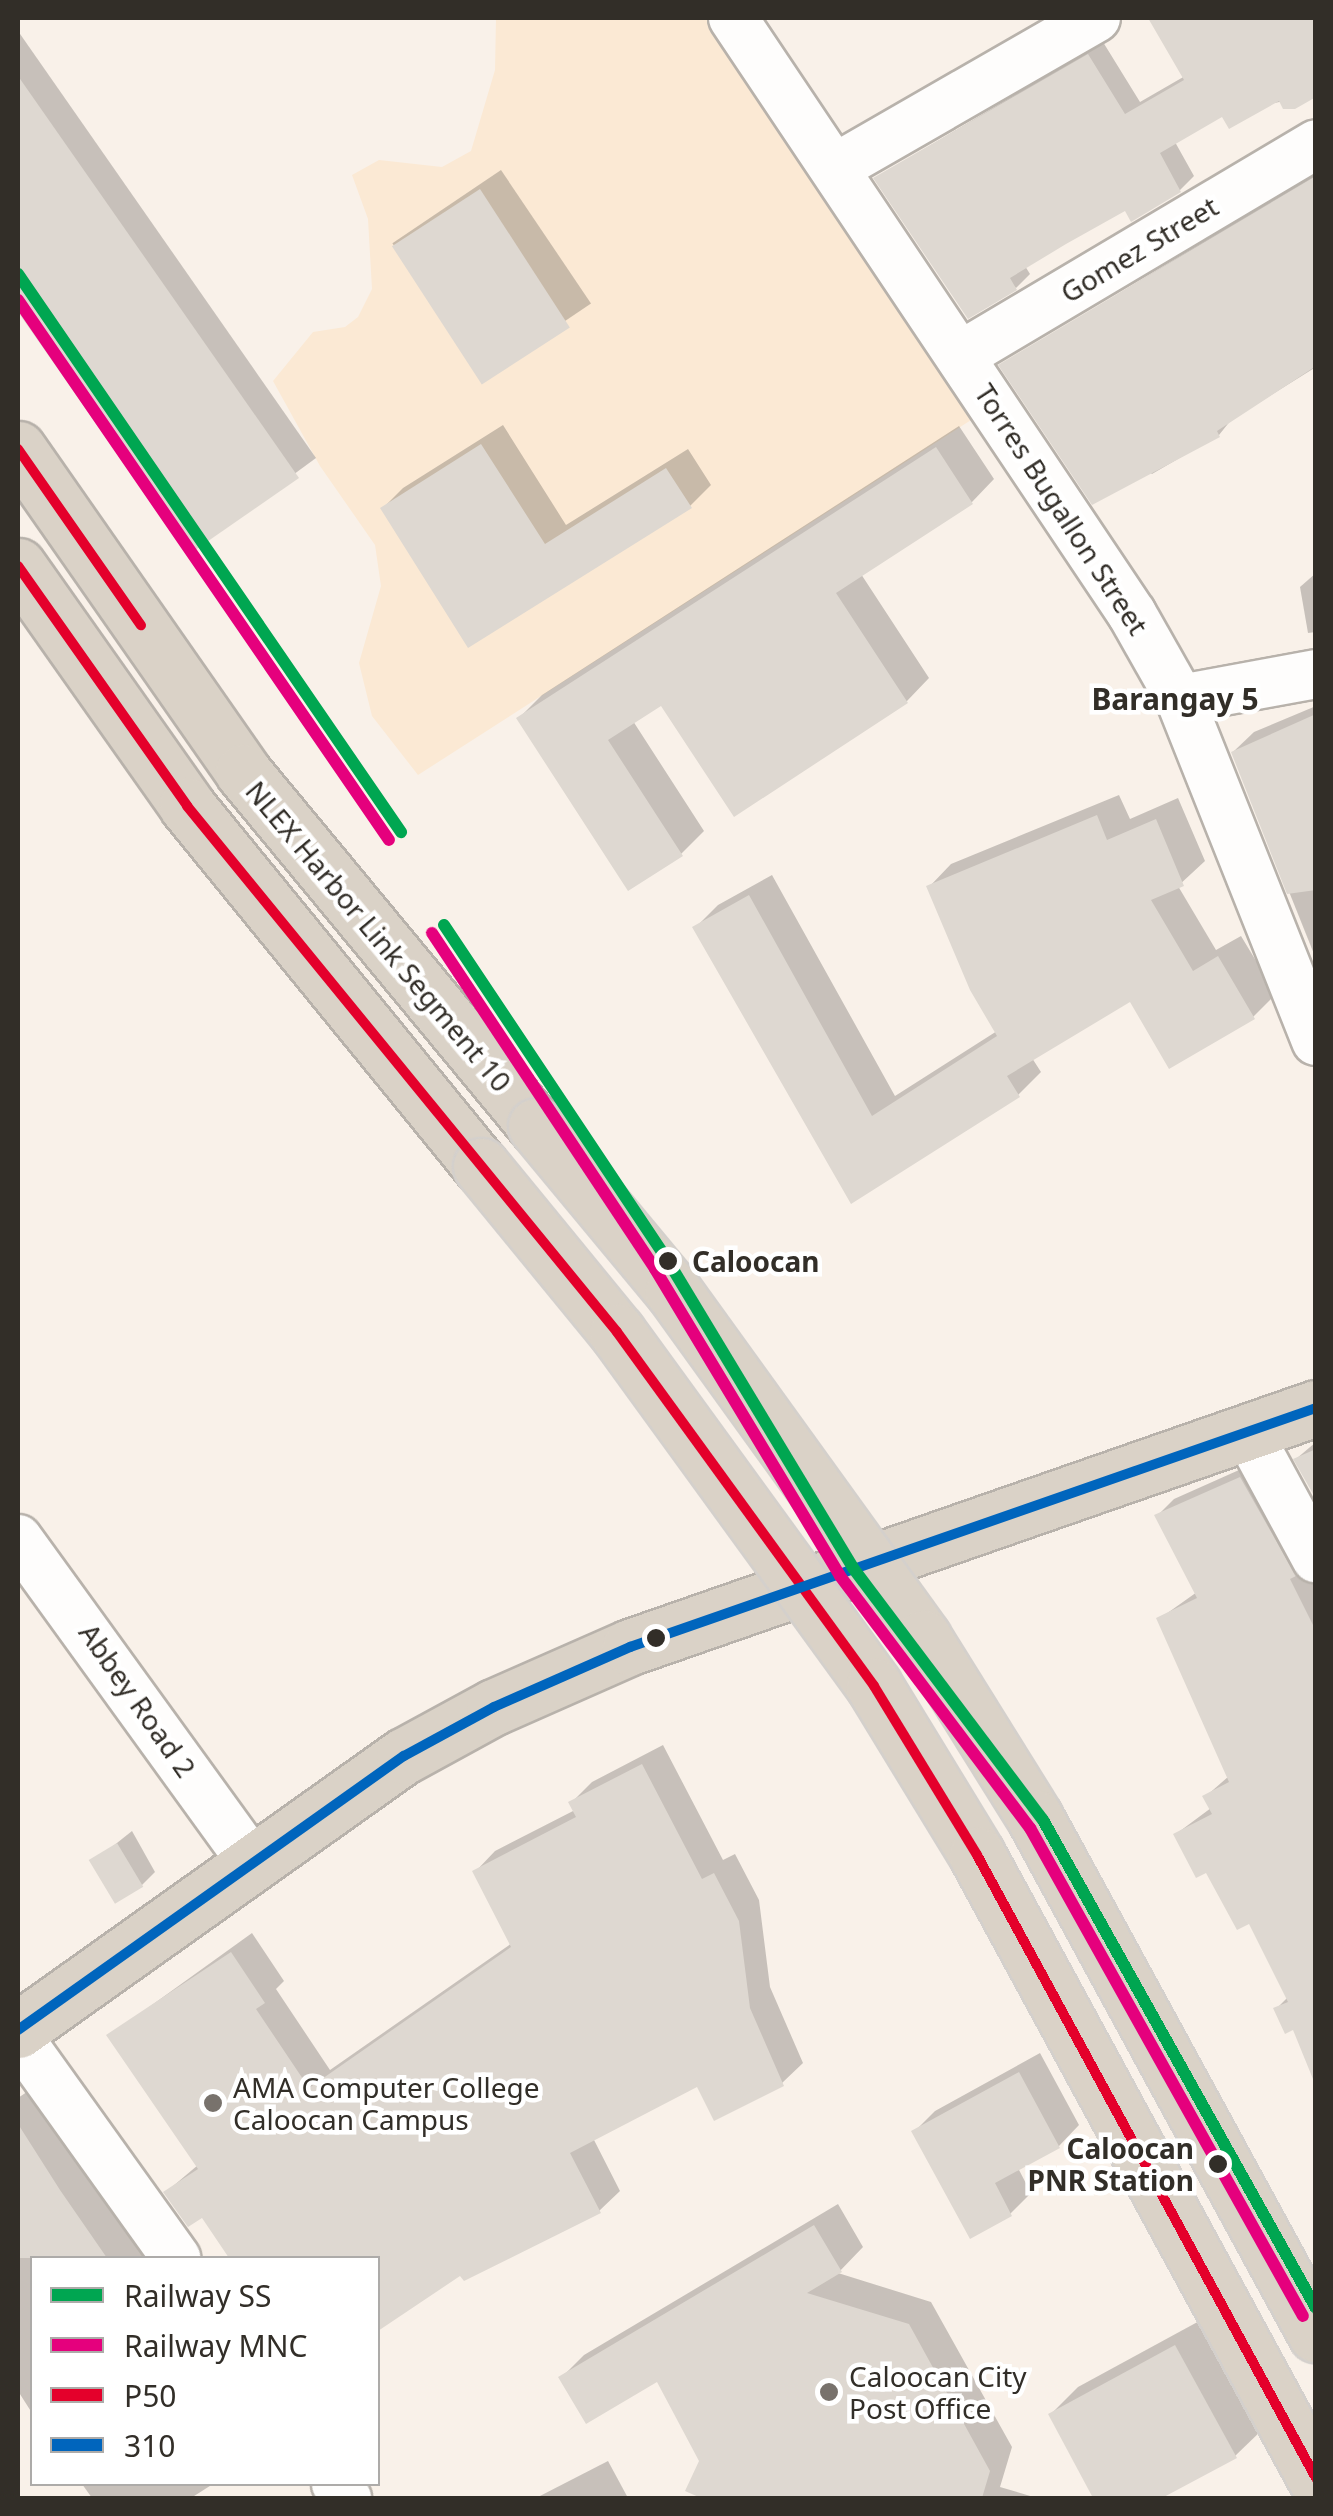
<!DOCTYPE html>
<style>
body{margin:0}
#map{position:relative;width:1333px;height:2516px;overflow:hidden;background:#f9f1e9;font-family:"Noto Sans",sans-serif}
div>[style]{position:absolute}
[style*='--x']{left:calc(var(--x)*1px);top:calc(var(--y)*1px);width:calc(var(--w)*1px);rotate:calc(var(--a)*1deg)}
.green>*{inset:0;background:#fbe9d4}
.shadow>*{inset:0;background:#0003;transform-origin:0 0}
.building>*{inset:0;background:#ded8d1;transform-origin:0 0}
.roads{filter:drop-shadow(2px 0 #b8b2ab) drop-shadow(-2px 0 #b8b2ab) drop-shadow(0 2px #b8b2ab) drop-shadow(0 -2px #b8b2ab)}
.minor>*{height:48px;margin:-24px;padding:0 24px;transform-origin:24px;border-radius:24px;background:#fefdfc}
.highway>*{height:55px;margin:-27.5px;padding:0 27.5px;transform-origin:27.5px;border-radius:27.5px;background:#dad2c7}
.bridges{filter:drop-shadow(2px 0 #d4d0cc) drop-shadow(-2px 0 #d4d0cc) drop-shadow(0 2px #d4d0cc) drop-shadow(0 -2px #d4d0cc)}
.highway-bridge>*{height:55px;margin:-27.5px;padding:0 27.5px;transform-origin:27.5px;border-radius:27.5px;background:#dad2c7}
.bus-1>*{height:10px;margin:-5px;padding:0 5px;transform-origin:5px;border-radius:5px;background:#e4002b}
.bus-2>*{height:10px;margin:-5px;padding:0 5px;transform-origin:5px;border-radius:5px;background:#0065bd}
.rail-1>*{height:12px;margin:-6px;padding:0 6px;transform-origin:6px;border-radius:6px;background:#00a651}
.rail-2>*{height:12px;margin:-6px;padding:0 6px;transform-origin:6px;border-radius:6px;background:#e5007d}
.dots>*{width:28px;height:28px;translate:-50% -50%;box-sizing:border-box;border:5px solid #fff;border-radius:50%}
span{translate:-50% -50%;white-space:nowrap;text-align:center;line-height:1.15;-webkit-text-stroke:9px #fff;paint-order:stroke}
.street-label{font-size:28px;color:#322e28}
.stop-label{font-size:28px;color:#322e28;font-weight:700}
.left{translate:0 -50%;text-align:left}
.right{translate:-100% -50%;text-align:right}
.poi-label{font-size:28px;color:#322e28}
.neighbourhood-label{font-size:30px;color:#322e28;font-weight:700}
.frame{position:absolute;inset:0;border:20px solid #322e28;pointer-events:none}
.legend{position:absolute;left:30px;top:2256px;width:350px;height:230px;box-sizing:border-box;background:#fff;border:2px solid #adaba9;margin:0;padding:12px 18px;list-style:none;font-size:30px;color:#322e28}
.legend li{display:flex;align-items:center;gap:20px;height:50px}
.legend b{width:50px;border:2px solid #adaba9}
</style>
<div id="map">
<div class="green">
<i style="clip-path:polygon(496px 18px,718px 18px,982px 413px,418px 775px,372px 716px,359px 663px,381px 586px,375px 545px,320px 466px,273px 381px,313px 332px,345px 327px,358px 317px,372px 289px,368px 219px,352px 175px,379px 160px,442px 167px,471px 151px,495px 70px)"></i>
</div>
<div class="shadow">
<i style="clip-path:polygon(1151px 18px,1316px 18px,1316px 94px,1223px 114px,1175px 142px,1194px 176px,1180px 190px,1126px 207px,1025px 266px,1030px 274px,1016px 288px,876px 178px,1103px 42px,1140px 102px,1185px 76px)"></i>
<i style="clip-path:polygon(18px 31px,316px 458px,188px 552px,18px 307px)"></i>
<i style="left:501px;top:170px;width:161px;height:131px;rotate:56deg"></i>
<i style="clip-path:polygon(1316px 173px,1316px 367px,1231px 420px,1219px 435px,1152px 474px,1002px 365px)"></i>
<i style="clip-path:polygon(503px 425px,566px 525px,688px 449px,711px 485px,690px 506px,469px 645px,383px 508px,403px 488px)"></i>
<i style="clip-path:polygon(959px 426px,994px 479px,972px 502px,861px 574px,929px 678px,907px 701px,662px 702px,633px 721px,704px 831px,681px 854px,519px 718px,542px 695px)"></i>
<i style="clip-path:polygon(1316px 573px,1316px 632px,1308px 633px,1300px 587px)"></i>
<i style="clip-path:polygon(1316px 706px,1316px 959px,1233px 752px,1254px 732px)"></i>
<i style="clip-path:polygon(1119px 795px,1130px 819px,1178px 798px,1205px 861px,1178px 886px,1216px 950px,1241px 936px,1276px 994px,1253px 1017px,1131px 999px,1032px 1058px,1041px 1072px,1018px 1095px,852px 1200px,696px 927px,718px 905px,772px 875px,895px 1096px,997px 1031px,929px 887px,951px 864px)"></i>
<i style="clip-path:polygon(1316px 1442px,1316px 1497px,1296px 1459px)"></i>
<i style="clip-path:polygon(1257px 1462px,1316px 1559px,1311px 2068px,1294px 2027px,1276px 2009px,1288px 1997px,1250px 1920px,1176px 1834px,1211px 1808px,1205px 1797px,1229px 1776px,1159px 1619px,1197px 1592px,1157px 1516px,1174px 1499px)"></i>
<i style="clip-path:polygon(663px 1745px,723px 1860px,735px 1854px,759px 1900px,770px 1987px,803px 2063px,782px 2083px,698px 2084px,593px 2138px,620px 2191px,599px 2211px,461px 2273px,378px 2328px,378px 2258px,233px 2258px,203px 2214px,166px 2192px,198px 2165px,109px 2036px,252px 1933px,284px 1981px,276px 1989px,330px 2070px,512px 1943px,475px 1872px,495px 1851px,575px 1810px,571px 1803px,592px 1782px)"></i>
<i style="clip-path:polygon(132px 1831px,155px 1872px,141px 1886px,93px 1862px)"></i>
<i style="clip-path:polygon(1040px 2053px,1079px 2125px,1059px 2146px,1018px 2168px,1031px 2193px,1010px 2214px,914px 2132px,935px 2111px)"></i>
<i style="clip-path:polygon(37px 2085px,154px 2258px,32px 2258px,32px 2413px,18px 2391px,18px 2098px)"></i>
<i style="clip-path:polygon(838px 2204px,863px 2247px,838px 2273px,931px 2302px,1012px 2447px,1000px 2487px,1037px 2498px,707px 2498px,688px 2489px,702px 2461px,658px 2379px,561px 2378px,584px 2355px)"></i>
<i style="clip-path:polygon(1203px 2319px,1263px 2429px,1235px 2456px,1157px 2498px,1096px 2498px,1051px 2414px,1078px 2387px)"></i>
<i style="clip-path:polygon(608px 2461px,628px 2498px,536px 2498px)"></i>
<i style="clip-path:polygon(82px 2484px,213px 2484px,191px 2498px,92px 2498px)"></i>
</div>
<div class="building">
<i style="clip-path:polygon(1148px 18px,1316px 18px,1316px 97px,1295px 109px,1283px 109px,1279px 101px,1229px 129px,1222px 117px,1160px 153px,1181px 192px,1131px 222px,1125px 211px,1066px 244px,1010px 278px,1017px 290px,968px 319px,873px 178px,1088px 54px,1125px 114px,1184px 80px)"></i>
<i style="clip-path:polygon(18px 76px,299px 478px,188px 555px,18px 312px)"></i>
<i style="clip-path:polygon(1316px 176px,1316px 366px,1217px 431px,1220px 437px,1092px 505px,998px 365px)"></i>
<i style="left:480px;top:189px;width:165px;height:105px;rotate:57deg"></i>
<i style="clip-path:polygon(481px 444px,545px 544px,666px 468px,692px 508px,468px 648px,380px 508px)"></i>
<i style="clip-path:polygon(936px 447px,973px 504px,836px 593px,908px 703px,734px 817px,661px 706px,608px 740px,683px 856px,628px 891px,516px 718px)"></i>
<i style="clip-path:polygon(1316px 714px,1316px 890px,1287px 894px,1231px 752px)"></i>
<i style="clip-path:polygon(1097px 815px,1107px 840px,1156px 819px,1184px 886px,1151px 900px,1193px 971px,1218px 956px,1255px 1019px,1169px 1069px,1130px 1002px,1007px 1076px,1020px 1097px,851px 1204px,692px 927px,749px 895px,872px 1116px,997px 1036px,970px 990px,926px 886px)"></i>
<i style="clip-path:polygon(1316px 1449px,1316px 1499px,1293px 1459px)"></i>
<i style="clip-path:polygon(1240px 1477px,1296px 1576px,1290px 1579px,1316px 1631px,1315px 2084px,1293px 2030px,1285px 2034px,1273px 2008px,1288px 2002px,1249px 1924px,1237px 1930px,1206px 1873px,1196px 1878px,1173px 1834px,1212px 1814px,1202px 1796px,1229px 1782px,1156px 1618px,1197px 1598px,1154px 1515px)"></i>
<i style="clip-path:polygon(642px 1764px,702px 1879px,714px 1873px,739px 1921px,750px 2008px,784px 2086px,714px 2121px,697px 2087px,570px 2153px,601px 2213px,464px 2281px,460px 2276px,378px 2331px,378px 2258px,229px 2258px,202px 2218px,188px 2227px,163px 2192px,198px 2169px,106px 2035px,231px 1952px,265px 2003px,256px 2009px,309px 2088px,511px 1947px,472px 1871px,576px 1817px,568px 1802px)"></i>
<i style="left:117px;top:1843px;width:51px;height:33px;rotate:59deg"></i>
<i style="clip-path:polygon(1019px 2072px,1060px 2148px,995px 2183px,1012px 2216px,970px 2239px,911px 2131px)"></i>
<i style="clip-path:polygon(18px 2124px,60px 2190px,107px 2258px,18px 2258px)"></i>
<i style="clip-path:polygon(814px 2225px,842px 2272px,807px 2293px,909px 2324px,990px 2471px,982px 2498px,701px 2498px,685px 2491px,699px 2461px,657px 2382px,586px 2424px,558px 2377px)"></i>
<i style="clip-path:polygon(1175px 2345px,1237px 2458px,1162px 2498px,1093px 2498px,1048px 2414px)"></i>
</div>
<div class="roads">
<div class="minor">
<i style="--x:733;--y:18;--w:717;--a:56.2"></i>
<i style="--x:1132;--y:614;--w:98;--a:60.5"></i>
<i style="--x:1180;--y:699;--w:368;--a:68.3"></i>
<i style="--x:835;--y:168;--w:301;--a:-29.9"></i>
<i style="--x:963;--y:354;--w:411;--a:-30.7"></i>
<i style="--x:1180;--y:699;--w:138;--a:-10.4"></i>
<i style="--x:1247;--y:1431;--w:145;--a:61.5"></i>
<i style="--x:18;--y:1539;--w:402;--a:54.1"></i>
<i style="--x:18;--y:2037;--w:272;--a:54.4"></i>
<i style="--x:336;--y:2484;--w:18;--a:52"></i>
</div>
<div class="highway">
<i style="--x:18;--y:449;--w:394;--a:55.1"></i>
<i style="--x:243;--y:772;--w:460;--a:50.4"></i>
<i style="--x:18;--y:566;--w:294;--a:54.8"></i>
<i style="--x:187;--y:806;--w:465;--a:50.8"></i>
<i style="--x:18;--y:2030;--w:473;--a:-35.4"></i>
<i style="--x:404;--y:1756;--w:102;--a:-28.6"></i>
<i style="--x:494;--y:1707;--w:149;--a:-23.8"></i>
<i style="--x:630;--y:1647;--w:726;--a:-19.21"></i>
</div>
</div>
<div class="bridges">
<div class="highway-bridge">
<i style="--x:536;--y:1126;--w:214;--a:50.3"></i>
<i style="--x:673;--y:1291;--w:428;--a:54.2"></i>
<i style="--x:923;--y:1638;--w:212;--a:58.1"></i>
<i style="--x:1035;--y:1818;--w:588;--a:61.43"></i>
<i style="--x:481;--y:1166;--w:215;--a:50.7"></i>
<i style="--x:617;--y:1332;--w:437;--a:54"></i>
<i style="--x:874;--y:1686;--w:198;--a:58.6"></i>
<i style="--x:977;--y:1855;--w:710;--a:61.49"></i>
</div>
</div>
<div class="bus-1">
<i style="--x:18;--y:449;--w:215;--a:55.1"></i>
<i style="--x:18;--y:566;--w:294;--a:54.8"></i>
<i style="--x:187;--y:806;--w:679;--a:50.73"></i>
<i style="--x:617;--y:1332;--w:437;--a:54"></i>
<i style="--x:874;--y:1686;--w:198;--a:58.6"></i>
<i style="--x:977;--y:1855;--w:709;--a:61.45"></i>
</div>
<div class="bus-2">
<i style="--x:18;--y:2030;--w:473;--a:-35.4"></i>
<i style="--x:404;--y:1756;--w:102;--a:-28.6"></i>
<i style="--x:494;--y:1707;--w:149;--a:-23.8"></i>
<i style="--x:630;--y:1647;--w:726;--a:-19.21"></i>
</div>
<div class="rail-1">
<i style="--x:18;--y:274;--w:677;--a:55.54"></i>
<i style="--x:444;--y:925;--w:404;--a:56.3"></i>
<i style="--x:668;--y:1261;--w:358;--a:58.9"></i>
<i style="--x:853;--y:1568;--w:316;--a:53"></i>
<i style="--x:1043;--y:1820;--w:559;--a:60.78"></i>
</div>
<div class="rail-2">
<i style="--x:18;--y:300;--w:655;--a:55.51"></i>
<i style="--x:432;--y:933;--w:403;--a:56.4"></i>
<i style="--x:655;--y:1269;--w:358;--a:58.9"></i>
<i style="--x:840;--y:1576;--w:316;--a:53"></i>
<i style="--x:1030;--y:1828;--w:559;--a:60.78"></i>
</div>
<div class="dots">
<i style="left:668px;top:1261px;background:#322e28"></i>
<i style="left:656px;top:1638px;background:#322e28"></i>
<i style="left:213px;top:2103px;background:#78726c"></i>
<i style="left:1218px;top:2164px;background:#322e28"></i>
<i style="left:829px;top:2392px;background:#78726c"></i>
</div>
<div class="street-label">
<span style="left:1139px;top:249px;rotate:-31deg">Gomez Street</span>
<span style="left:1062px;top:509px;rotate:57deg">Torres Bugallon Street</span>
<span style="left:379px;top:936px;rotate:50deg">NLEX Harbor Link Segment 10</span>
<span style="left:138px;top:1700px;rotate:55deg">Abbey Road 2</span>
</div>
<div class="stop-label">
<span class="left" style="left:692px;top:1261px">Caloocan</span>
<span class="right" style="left:1194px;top:2164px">Caloocan<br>PNR Station</span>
</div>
<div class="poi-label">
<span class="left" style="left:233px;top:2103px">AMA Computer College<br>Caloocan Campus</span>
<span class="left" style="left:849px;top:2392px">Caloocan City<br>Post Office</span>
</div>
<div class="neighbourhood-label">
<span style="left:1175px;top:699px">Barangay 5</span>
</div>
<div class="frame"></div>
<ul class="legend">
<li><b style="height:12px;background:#00a651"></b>Railway SS</li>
<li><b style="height:12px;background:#e5007d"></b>Railway MNC</li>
<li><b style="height:12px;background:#e4002b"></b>P50</li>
<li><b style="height:12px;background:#0065bd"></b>310</li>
</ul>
</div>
